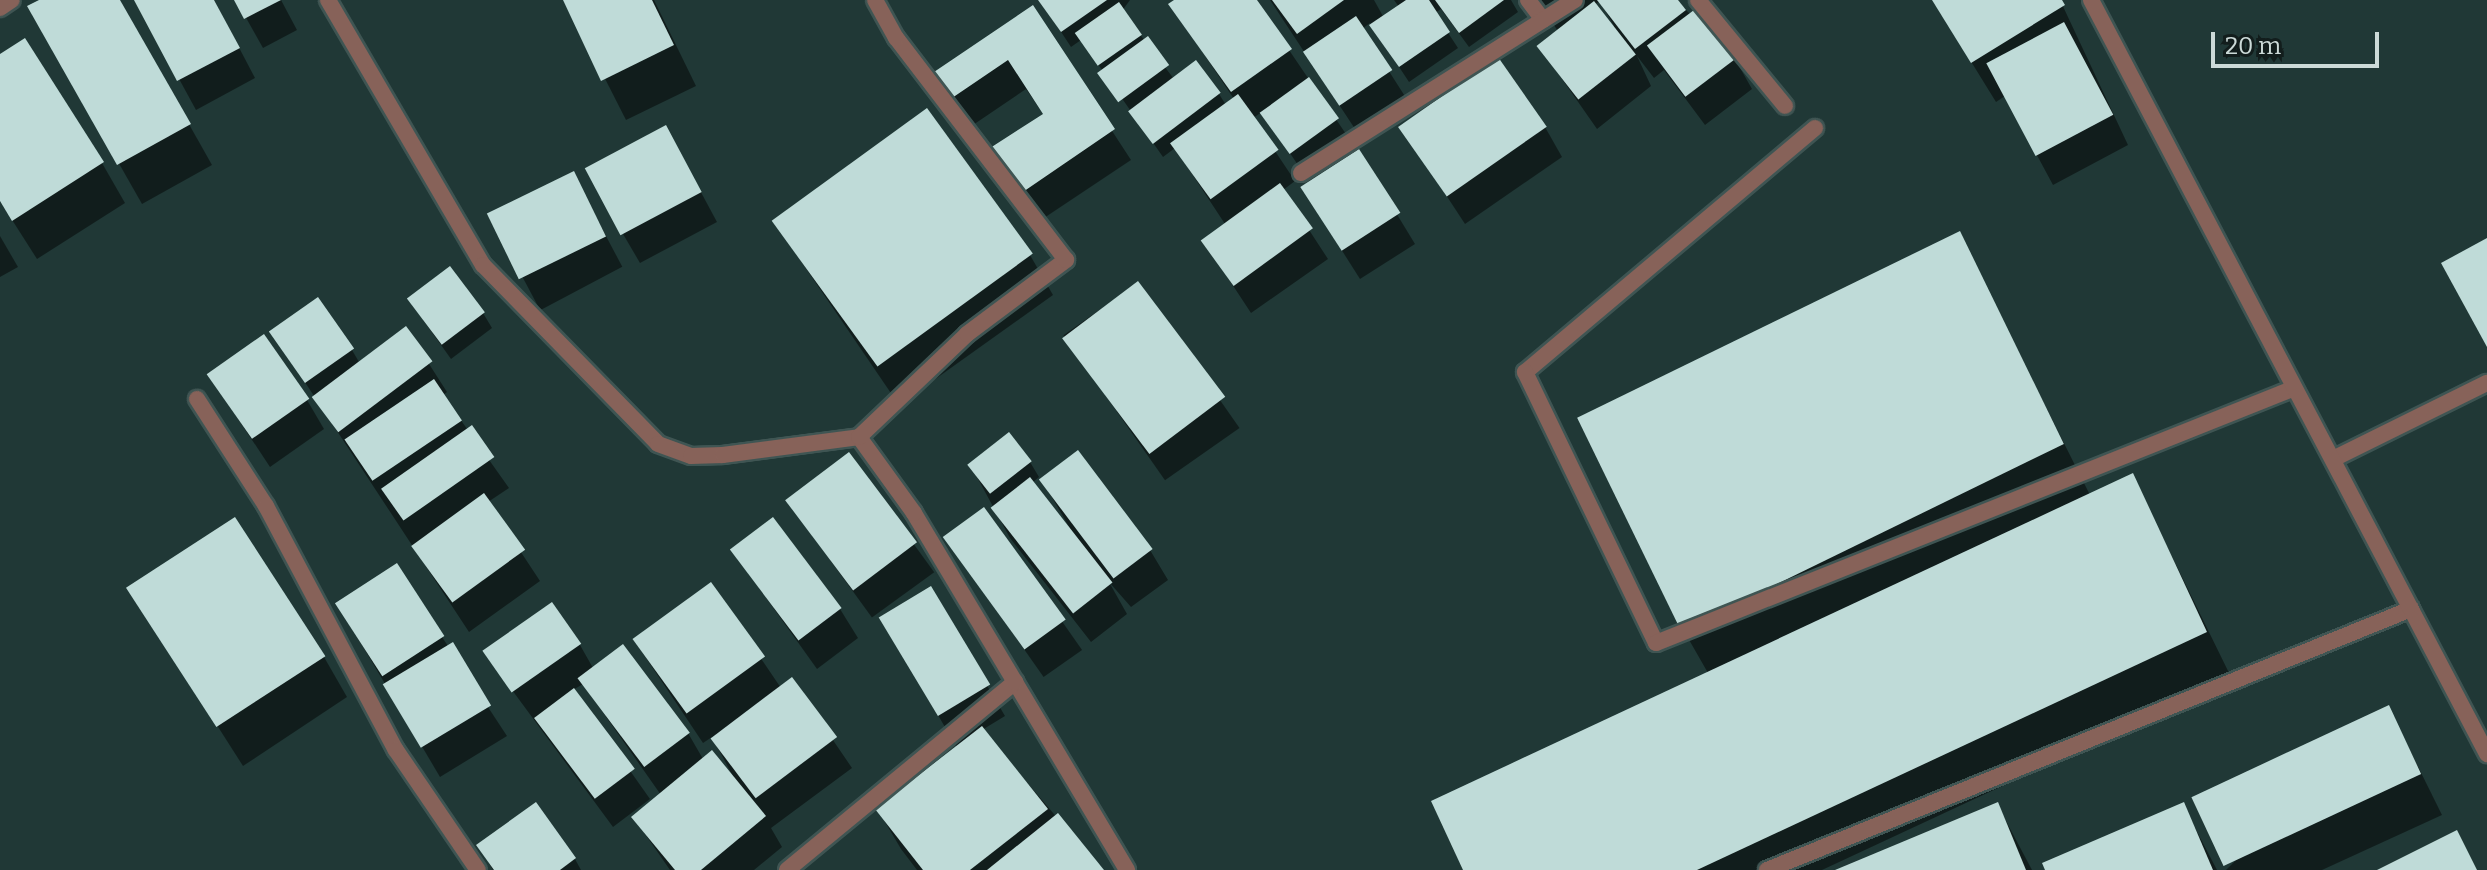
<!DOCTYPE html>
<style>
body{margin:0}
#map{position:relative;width:2487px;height:870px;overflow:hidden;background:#203836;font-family:Bitter,serif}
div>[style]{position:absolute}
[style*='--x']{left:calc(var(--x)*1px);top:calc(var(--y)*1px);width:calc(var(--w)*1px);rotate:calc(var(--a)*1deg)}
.shadow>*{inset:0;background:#0007;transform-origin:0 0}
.building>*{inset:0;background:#bfdbd8;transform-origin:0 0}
.roads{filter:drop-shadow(2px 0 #3f5553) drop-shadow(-2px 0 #3f5553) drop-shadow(0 2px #3f5553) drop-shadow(0 -2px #3f5553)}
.service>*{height:16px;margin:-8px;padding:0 8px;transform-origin:8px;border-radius:8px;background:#876259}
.minor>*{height:16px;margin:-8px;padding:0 8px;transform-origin:8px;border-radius:8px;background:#876259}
.tertiary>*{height:16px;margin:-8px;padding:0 8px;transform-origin:8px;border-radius:8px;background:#876259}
span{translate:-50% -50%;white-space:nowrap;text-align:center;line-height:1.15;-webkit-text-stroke:8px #121d1c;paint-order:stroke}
.scale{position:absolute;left:2211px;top:32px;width:168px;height:36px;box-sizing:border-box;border:4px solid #ccdad8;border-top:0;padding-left:10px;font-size:24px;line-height:28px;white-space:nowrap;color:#ccdad8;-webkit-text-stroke:6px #121d1c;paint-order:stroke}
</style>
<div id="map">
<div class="shadow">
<i style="clip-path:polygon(43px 0,119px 0,212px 165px,142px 204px,30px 7px)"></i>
<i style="clip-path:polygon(136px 0,214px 0,255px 78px,196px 110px)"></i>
<i style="clip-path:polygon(236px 0,281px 0,297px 30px,263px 48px)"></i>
<i style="clip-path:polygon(565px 0,654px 0,696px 86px,626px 120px)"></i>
<i style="clip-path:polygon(1040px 0,1130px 0,1122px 11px,1174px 79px,1219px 94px,1226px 105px,1234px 99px,1171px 5px,1255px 0,1346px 134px,1300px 168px,1262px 112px,1253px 118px,1295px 181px,1283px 190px,1328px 259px,1251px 313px,1203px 240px,1225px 224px,1175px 148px,1163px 157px,1081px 40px,1071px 47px)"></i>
<i style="clip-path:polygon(1270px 0,1374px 0,1384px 18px,1399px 7px,1394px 0,1511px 0,1518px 12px,1469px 47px,1441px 9px,1435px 13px,1458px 48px,1409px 82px,1370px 23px,1362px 29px,1408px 101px,1359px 135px)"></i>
<i style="clip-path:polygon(evenodd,1536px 0,1676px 0,1735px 59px,1752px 89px,1705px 125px,1664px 70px,1654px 78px,1637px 56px,1651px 86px,1597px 129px,1539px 46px,1558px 31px,1536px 0,1600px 1px,1614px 26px,1612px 27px,1594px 5px,1600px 1px)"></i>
<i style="clip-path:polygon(1933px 0,2060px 0,2128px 145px,2053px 185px,2005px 96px,1996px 102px)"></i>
<i style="clip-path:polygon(1032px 8px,1131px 160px,1035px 224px,1007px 180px,1044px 115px,1026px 89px,970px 127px,937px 72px)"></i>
<i style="clip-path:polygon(0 56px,102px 163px,125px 203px,37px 259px,0 201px)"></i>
<i style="clip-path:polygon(1545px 127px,1562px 157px,1465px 224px,1402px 128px)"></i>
<i style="clip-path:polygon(1359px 152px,1415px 244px,1360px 279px,1320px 216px)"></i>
<i style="clip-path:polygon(682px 157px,717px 222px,640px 263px,623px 234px)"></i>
<i style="left:573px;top:174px;width:105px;height:93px;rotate:62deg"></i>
<i style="clip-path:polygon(773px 220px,1030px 255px,1053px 295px,899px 405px)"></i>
<i style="clip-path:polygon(1959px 234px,2090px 495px,2132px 475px,2232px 679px,1822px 870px,1466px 870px,1708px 673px,1684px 631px)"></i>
<i style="clip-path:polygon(0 236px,18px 267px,0 277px)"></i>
<i style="left:1138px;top:283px;width:177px;height:91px;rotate:55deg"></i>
<i style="clip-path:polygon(409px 300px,483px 313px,492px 328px,451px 359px)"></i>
<i style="clip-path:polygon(406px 328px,447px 392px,443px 395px,509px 488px,488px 502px,540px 581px,469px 632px,272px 332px,352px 350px,359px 362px)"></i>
<i style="clip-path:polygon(209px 375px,307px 400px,324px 429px,270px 467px)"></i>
<i style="left:849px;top:455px;width:145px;height:77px;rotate:54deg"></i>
<i style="clip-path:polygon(1030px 462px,1039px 477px,1032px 483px,1079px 544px,1042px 480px,1150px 550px,1168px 580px,1131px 607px,1109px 582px,1127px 614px,1091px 642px,1010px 538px,970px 464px)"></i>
<i style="left:984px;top:510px;width:171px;height:47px;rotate:55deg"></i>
<i style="clip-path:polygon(732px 550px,840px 609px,858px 638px,817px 669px)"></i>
<i style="clip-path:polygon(711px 585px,781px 688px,792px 680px,852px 768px,771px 828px,782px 847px,754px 870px,670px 870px,634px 818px,661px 795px,583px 684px,573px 690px,650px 799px,613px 827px,484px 652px,580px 645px,593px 668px,688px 733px,703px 759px,736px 782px,712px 737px,703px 743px,634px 640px)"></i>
<i style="clip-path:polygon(130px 589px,324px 657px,347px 697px,243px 766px)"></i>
<i style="clip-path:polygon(930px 589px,1005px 716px,982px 730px,1102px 870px,917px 870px,901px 849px,878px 810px,957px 748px,882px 618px)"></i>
<i style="clip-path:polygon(355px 633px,442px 637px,507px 736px,440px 777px)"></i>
<i style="clip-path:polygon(2389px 708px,2442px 815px,2322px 870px,2226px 870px)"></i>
<i style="clip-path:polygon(1997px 804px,2032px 870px,1840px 870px)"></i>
<i style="clip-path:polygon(535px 805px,575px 859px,581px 870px,493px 870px,479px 846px)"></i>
<i style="clip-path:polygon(2183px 805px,2217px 870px,2047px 870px)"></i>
</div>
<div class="building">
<i style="clip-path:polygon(39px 0,120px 0,191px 124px,117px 165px,27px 6px)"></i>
<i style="clip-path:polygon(134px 0,214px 0,240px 48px,177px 81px)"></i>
<i style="clip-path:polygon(234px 0,281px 0,244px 19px)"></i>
<i style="clip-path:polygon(563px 0,652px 0,674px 45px,601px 81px)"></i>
<i style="clip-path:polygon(1038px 0,1107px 0,1061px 32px)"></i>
<i style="clip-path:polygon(1174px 0,1257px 0,1292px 49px,1231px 92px,1168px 4px)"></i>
<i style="clip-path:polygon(1272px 0,1344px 0,1297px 34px)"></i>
<i style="clip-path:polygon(1406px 0,1429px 0,1450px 32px,1399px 67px,1369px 25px)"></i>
<i style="clip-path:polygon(1435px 0,1504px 0,1459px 33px)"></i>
<i style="clip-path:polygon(1597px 0,1678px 0,1686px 10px,1635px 49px)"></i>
<i style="clip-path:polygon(1932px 0,2062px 0,2065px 5px,1971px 63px)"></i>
<i style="left:1594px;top:1px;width:68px;height:73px;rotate:52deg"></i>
<i style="left:1119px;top:2px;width:40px;height:54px;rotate:55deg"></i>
<i style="clip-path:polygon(1033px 5px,1115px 129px,1017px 196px,987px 150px,1043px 114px,1008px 60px,952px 98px,934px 72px)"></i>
<i style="left:1698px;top:7px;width:64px;height:64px;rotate:53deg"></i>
<i style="left:1356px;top:16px;width:65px;height:64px;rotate:56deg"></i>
<i style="left:2064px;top:22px;width:105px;height:88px;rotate:62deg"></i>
<i style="left:1148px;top:36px;width:36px;height:63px;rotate:54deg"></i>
<i style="clip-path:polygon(25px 38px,104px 162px,12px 221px,0 201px,0 54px)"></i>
<i style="left:1498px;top:57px;width:85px;height:122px;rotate:55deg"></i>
<i style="left:1196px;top:60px;width:41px;height:85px;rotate:53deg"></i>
<i style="left:1309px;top:77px;width:51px;height:61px;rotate:54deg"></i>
<i style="left:1238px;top:94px;width:69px;height:84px;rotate:54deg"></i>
<i style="left:927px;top:108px;width:180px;height:192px;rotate:54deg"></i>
<i style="left:666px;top:125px;width:76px;height:92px;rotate:62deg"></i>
<i style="left:1359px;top:149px;width:76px;height:70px;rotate:57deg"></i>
<i style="left:574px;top:171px;width:73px;height:97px;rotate:64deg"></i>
<i style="left:1280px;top:183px;width:56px;height:98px;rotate:54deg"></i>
<i style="left:1960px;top:231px;width:237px;height:426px;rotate:64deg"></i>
<i style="clip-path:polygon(2487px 238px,2487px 347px,2441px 263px)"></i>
<i style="left:450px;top:266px;width:58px;height:54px;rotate:53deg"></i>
<i style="left:1138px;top:281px;width:145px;height:95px;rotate:53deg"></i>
<i style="left:318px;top:297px;width:63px;height:60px;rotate:55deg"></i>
<i style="left:406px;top:326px;width:44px;height:118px;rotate:53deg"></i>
<i style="left:264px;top:334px;width:79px;height:70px;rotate:55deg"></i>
<i style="left:434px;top:379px;width:50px;height:108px;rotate:56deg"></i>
<i style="left:472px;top:425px;width:39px;height:111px;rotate:55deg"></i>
<i style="left:1009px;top:432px;width:37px;height:53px;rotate:52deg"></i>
<i style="left:1078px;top:450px;width:124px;height:49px;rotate:53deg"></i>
<i style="left:849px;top:452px;width:113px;height:80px;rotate:53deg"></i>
<i style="clip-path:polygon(2133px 473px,2207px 632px,1697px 870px,1463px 870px,1431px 801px)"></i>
<i style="left:1030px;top:477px;width:134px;height:50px;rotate:52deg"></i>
<i style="left:484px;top:493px;width:70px;height:90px;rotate:54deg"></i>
<i style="left:984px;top:507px;width:139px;height:51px;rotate:54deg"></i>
<i style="left:235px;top:517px;width:166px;height:130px;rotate:57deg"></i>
<i style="left:773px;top:517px;width:114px;height:54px;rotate:53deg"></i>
<i style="left:397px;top:563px;width:87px;height:74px;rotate:57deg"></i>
<i style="left:711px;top:582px;width:92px;height:97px;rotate:54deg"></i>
<i style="left:931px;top:586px;width:115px;height:61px;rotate:59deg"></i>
<i style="left:552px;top:602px;width:51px;height:85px;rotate:55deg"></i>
<i style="left:453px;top:642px;width:74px;height:82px;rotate:59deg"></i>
<i style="left:623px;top:644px;width:111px;height:57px;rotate:53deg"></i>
<i style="left:792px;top:677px;width:75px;height:102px;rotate:53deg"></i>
<i style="left:574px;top:688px;width:101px;height:50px;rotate:53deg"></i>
<i style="left:2389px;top:705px;width:76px;height:218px;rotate:65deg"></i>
<i style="clip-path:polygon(982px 726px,1048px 809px,970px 870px,923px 870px,875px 809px)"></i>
<i style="clip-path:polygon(712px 750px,766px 816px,701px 870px,675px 870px,631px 817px)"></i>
<i style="clip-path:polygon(536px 802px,576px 858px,560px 870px,494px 870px,476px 845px)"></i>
<i style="clip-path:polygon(1998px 802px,2026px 870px,1835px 870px)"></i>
<i style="clip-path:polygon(2184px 802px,2213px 870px,2045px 870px,2042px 863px)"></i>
<i style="clip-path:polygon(1058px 813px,1104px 870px,987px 870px)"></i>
<i style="clip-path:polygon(2457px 830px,2477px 870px,2377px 870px)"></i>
</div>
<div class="roads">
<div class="service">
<i style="--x:1815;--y:128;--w:379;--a:139.9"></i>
<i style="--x:1525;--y:372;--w:301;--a:64.2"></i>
<i style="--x:1656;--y:643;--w:685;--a:-21.77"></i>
<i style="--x:1767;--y:870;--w:695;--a:-22.06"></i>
</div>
<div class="minor">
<i style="--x:328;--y:0;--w:307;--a:59.7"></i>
<i style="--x:483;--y:265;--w:250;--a:45.6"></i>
<i style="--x:658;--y:444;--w:35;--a:20"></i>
<i style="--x:691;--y:456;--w:32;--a:-2"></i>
<i style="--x:723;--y:455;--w:137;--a:-7.5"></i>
<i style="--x:1528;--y:0;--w:25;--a:53"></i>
<i style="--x:1698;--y:0;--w:137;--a:50.6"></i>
<i style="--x:0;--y:8;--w:14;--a:-34"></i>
<i style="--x:1301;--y:173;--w:324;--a:-32.3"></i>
<i style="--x:197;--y:399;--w:127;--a:57.2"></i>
<i style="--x:266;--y:506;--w:276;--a:62"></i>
<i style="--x:396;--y:750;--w:145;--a:55.7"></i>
<i style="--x:2333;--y:459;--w:172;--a:-26.3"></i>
<i style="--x:1015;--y:682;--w:219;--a:59.2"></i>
<i style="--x:787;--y:870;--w:296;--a:-39.5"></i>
<i style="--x:1015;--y:682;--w:197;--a:-120.9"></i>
<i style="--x:914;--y:513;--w:94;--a:-125.9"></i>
<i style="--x:859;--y:437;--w:149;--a:-43.6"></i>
<i style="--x:967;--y:334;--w:124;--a:-36.8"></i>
<i style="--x:1066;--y:260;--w:280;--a:-127.4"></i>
<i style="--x:896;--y:38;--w:43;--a:-118.9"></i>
</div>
<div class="tertiary">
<i style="--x:2091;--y:0;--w:852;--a:62.29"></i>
</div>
</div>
<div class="scale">20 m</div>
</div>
